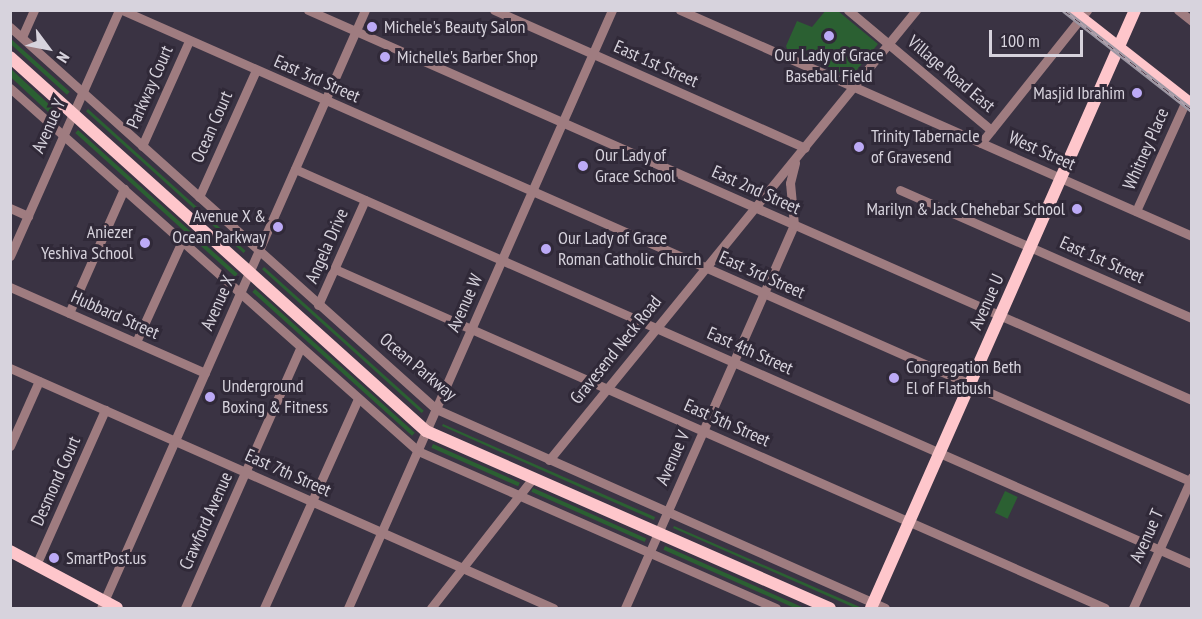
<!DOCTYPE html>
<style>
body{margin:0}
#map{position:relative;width:1202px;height:619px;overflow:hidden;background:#3a3343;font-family:"PT Sans Narrow",sans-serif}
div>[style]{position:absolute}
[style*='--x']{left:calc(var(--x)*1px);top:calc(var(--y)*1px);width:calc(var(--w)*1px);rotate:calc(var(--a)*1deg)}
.green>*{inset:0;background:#2b6032;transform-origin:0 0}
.minor>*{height:9px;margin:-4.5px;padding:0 4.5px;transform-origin:4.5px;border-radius:4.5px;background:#9f7c80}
.major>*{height:12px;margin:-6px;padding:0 6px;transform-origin:6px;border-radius:6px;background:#fec6cb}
.rail>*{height:4.5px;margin-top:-2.25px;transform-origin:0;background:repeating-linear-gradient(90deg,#302938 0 7px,#9c97a3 0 14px);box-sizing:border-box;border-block:2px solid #9c97a3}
.dots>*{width:16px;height:16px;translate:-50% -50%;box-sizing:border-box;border:3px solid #302938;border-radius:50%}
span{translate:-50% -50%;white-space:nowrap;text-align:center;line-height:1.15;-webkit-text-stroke:6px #302938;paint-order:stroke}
.poi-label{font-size:18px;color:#d7d3dd}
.left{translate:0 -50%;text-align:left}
.right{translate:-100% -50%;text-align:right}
.street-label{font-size:18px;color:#d7d3dd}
.frame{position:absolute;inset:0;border:12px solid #d7d3dd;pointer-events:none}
.north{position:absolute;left:18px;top:18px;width:60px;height:60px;-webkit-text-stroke:4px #302938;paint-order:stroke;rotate:122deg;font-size:16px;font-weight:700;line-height:24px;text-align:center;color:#d7d3dd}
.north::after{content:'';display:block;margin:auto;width:21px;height:27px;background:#d7d3dd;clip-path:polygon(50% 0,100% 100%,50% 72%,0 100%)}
.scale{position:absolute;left:989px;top:30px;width:94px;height:27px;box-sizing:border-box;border:3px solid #d7d3dd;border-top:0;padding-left:8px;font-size:18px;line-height:21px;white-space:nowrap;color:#d7d3dd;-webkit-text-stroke:4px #302938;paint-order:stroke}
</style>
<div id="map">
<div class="green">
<i style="clip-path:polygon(826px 10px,838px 11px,878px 44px,851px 77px,787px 49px,786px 46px,797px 21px,812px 27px)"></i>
<i style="left:11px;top:39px;width:79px;height:4px;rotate:42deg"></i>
<i style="left:11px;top:69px;width:69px;height:6px;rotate:43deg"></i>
<i style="left:88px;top:109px;width:212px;height:3px;rotate:42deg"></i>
<i style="left:78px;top:130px;width:215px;height:4px;rotate:42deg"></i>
<i style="left:264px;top:267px;width:215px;height:3px;rotate:42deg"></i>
<i style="left:255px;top:289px;width:215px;height:4px;rotate:42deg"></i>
<i style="clip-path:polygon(443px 424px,655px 517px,654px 520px,442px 426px)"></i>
<i style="left:433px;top:444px;width:95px;height:4px;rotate:24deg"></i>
<i style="left:533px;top:488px;width:124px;height:4px;rotate:24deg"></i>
<i style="left:1005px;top:491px;width:14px;height:24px;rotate:25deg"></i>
<i style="clip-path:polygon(674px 526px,860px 607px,855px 608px,673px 528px)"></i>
<i style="left:665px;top:546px;width:155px;height:4px;rotate:24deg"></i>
</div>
<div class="minor">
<i style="--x:122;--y:10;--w:1169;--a:23.8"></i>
<i style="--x:308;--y:10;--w:966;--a:23.81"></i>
<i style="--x:494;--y:10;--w:340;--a:23.9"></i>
<i style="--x:680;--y:10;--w:560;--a:23.82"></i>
<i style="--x:848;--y:10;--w:187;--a:40"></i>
<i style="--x:1178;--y:10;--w:18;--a:38"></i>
<i style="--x:10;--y:27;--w:572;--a:41.88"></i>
<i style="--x:436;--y:409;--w:491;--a:23.9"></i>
<i style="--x:22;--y:37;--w:30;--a:-66"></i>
<i style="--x:10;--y:88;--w:546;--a:41.66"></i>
<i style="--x:418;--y:451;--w:391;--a:23.7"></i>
<i style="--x:981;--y:143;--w:170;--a:-51.4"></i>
<i style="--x:142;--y:146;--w:115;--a:-65.9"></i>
<i style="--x:295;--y:169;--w:980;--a:23.77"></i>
<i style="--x:900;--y:190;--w:319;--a:23.7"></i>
<i style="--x:199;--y:197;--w:139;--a:-65.8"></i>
<i style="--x:10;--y:208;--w:20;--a:24"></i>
<i style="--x:1136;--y:211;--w:121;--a:-65.6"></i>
<i style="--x:10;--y:256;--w:269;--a:-66.1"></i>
<i style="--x:335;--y:269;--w:841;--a:23.76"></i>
<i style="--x:10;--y:287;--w:213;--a:23.8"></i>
<i style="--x:318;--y:305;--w:115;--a:-65.9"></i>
<i style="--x:69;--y:313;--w:136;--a:-66.1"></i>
<i style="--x:136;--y:342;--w:111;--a:-65.5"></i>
<i style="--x:10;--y:368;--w:594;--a:23.84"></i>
<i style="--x:10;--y:446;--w:71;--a:-66"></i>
<i style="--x:549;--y:460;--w:581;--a:-50.8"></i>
<i style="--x:36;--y:565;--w:170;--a:-66"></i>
<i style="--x:101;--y:608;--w:654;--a:-66.18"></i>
<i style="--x:185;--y:608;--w:284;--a:-66.1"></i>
<i style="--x:264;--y:608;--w:229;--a:-65.8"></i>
<i style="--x:348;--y:608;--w:654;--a:-66.18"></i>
<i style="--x:431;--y:608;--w:165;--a:-51.9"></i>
<i style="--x:625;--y:608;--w:419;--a:-66.2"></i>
<i style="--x:794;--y:225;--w:42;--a:-95.4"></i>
<i style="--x:790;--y:183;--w:21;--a:-76"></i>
<i style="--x:1133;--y:608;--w:144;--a:-65.8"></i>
</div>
<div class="major">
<i style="--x:1071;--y:10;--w:154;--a:38.1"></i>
<i style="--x:10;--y:57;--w:559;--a:41.96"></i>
<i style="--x:426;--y:431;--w:441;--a:23.7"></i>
<i style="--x:10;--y:551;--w:121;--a:28"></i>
<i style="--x:871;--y:608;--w:654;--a:-66.18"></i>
</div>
<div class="rail">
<i style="--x:1064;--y:10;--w:162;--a:38"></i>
</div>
<div class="dots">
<i style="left:372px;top:27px;background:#bcaaf6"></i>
<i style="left:829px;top:36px;background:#bcaaf6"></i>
<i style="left:385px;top:57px;background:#bcaaf6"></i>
<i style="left:1137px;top:93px;background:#bcaaf6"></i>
<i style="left:859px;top:147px;background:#bcaaf6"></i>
<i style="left:583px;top:166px;background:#bcaaf6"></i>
<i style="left:1077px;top:209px;background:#bcaaf6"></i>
<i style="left:278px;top:227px;background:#bcaaf6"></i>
<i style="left:145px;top:243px;background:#bcaaf6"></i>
<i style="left:546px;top:249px;background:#bcaaf6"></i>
<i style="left:894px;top:378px;background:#bcaaf6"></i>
<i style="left:210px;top:397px;background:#bcaaf6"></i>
<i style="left:54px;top:558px;background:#bcaaf6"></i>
</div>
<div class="poi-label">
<span class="left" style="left:384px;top:27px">Michele's Beauty Salon</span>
<span style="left:829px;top:66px">Our Lady of Grace<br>Baseball Field</span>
<span class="left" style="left:397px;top:57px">Michelle's Barber Shop</span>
<span class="right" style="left:1125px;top:93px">Masjid Ibrahim</span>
<span class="left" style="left:871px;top:147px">Trinity Tabernacle<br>of Gravesend</span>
<span class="left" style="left:595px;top:166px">Our Lady of<br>Grace School</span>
<span class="right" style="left:1065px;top:209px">Marilyn &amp; Jack Chehebar School</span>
<span class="right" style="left:266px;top:227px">Avenue X &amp;<br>Ocean Parkway</span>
<span class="right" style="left:133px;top:243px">Aniezer<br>Yeshiva School</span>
<span class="left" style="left:558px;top:249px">Our Lady of Grace<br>Roman Catholic Church</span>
<span class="left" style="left:906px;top:378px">Congregation Beth<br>El of Flatbush</span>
<span class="left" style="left:222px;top:397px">Underground<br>Boxing &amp; Fitness</span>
<span class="left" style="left:66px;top:558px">SmartPost.us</span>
</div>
<div class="street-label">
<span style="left:656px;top:64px;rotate:24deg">East 1st Street</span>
<span style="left:951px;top:74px;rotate:40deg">Village Road East</span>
<span style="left:317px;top:79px;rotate:24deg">East 3rd Street</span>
<span style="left:150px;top:87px;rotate:-66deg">Parkway Court</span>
<span style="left:49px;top:126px;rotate:-66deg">Avenue Y</span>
<span style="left:212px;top:127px;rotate:-66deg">Ocean Court</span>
<span style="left:1146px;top:149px;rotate:-66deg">Whitney Place</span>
<span style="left:1042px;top:151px;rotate:24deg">West Street</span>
<span style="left:756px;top:190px;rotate:24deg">East 2nd Street</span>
<span style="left:327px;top:246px;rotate:-66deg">Angela Drive</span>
<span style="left:1102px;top:260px;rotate:24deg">East 1st Street</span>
<span style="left:762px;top:275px;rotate:24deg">East 3rd Street</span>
<span style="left:987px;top:302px;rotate:-66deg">Avenue U</span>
<span style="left:218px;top:303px;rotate:-66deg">Avenue X</span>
<span style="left:465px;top:303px;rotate:-66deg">Avenue W</span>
<span style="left:115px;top:315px;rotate:24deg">Hubbard Street</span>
<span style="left:616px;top:350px;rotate:-51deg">Gravesend Neck Road</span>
<span style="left:750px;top:351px;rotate:24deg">East 4th Street</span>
<span style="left:418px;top:367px;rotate:40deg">Ocean Parkway</span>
<span style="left:727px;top:423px;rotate:24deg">East 5th Street</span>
<span style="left:673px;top:458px;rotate:-66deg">Avenue V</span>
<span style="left:288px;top:473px;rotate:24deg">East 7th Street</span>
<span style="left:56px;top:481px;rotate:-66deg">Desmond Court</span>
<span style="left:206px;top:521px;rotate:-66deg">Crawford Avenue</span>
<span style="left:1147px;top:536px;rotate:-66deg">Avenue T</span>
</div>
<div class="frame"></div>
<div class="north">N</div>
<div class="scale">100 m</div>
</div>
